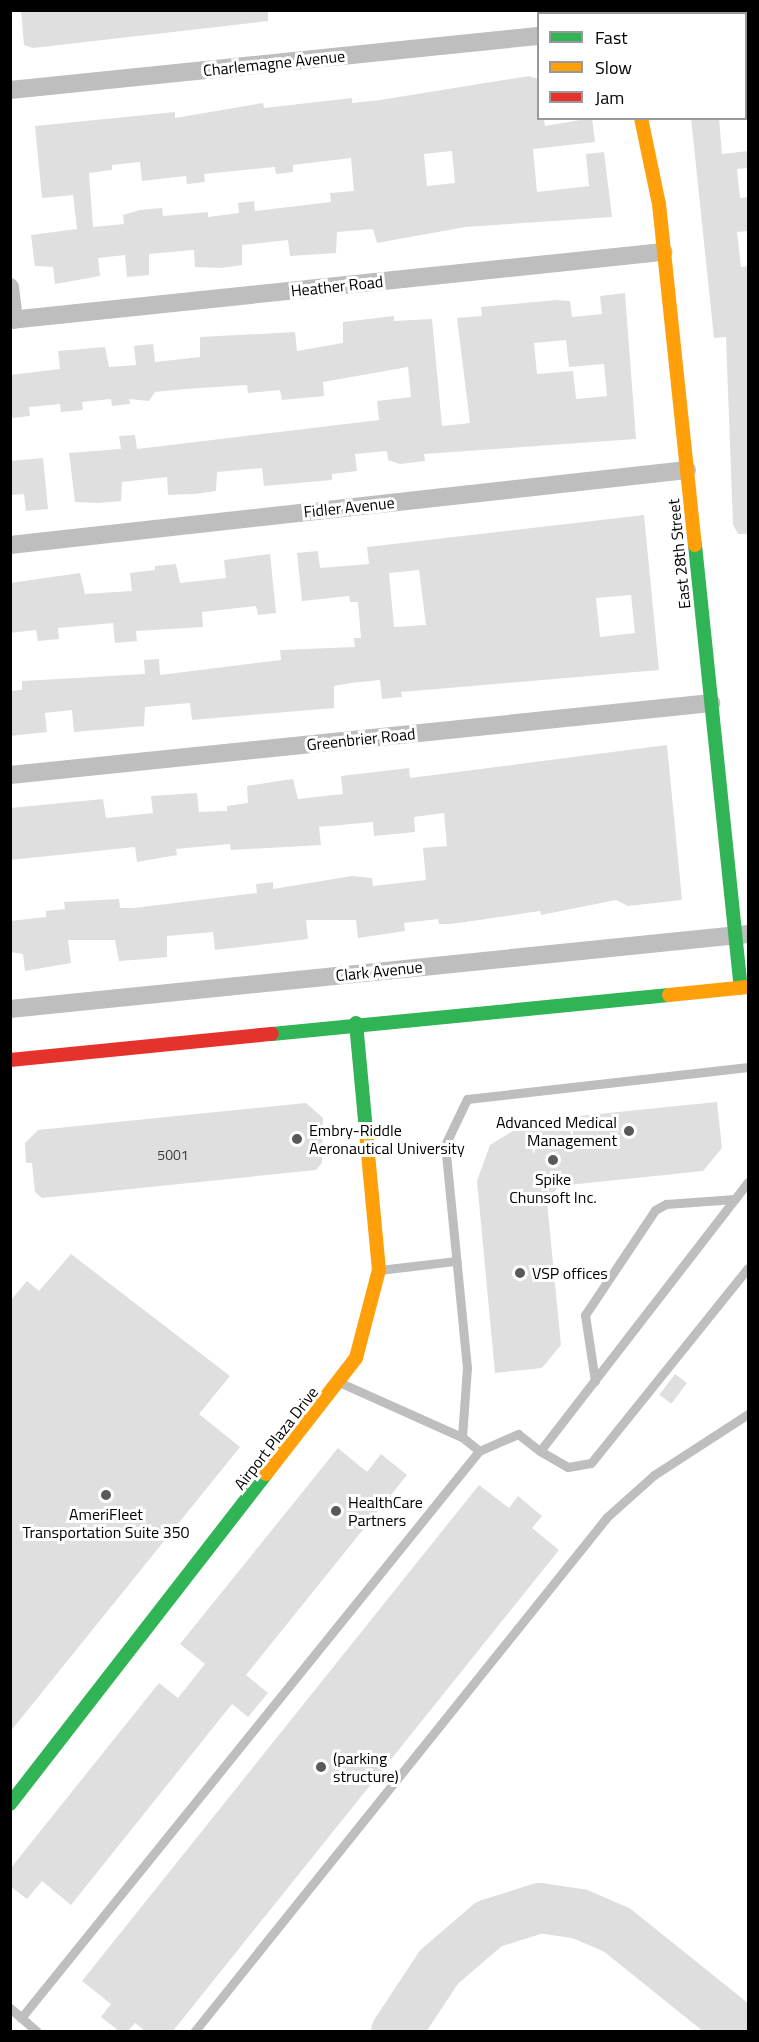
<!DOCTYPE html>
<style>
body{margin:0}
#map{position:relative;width:759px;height:2042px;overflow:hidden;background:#fff;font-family:"Titillium Web",sans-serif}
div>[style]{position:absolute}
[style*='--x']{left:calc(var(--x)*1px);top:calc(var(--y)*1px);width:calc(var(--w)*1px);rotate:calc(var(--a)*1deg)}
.taxiway>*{height:50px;margin:-25px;padding:0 25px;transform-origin:25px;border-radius:25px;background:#dedede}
.building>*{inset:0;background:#dfdfdf;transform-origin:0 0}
.lane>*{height:9px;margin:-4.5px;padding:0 4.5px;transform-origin:4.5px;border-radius:4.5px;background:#bebebe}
.street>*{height:18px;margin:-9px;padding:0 9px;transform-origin:9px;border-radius:9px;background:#bebebe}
.fast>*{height:14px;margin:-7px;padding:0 7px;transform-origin:7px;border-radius:7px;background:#30b455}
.slow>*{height:14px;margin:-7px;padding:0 7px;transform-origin:7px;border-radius:7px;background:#ff9f0a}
.jam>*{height:14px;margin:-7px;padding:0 7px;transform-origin:7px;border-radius:7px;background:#e5322d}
.dots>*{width:16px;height:16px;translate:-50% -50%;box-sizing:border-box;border:3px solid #fff;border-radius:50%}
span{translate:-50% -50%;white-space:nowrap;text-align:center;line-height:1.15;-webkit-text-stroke:6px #fff;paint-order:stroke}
.number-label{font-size:14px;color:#383838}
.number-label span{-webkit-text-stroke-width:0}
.street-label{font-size:16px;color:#000}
.poi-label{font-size:16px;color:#000}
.right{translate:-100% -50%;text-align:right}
.left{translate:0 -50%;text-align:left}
.frame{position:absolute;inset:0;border:12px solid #000;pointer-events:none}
.legend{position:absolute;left:537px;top:12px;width:210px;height:108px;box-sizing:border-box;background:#fff;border:2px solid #999;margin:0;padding:8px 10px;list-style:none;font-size:18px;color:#000}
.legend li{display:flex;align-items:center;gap:12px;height:30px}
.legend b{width:30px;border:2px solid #999}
</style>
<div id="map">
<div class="taxiway">
<i style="--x:396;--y:2032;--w:78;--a:-56.5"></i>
<i style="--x:439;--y:1967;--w:66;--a:-40.7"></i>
<i style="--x:489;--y:1924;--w:53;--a:-17.4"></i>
<i style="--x:540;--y:1908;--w:40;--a:8.5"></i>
<i style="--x:580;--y:1914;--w:40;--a:23.4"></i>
<i style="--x:617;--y:1930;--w:163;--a:38.8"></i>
</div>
<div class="building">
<i style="clip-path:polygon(21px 10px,268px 10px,268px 21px,33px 48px,24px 45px)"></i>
<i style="clip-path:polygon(evenodd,529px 76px,538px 79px,538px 118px,544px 118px,545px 126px,592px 118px,595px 142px,533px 149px,537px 192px,589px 186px,586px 154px,604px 152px,612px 217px,465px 227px,377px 243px,373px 229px,337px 232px,336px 253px,290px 256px,288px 240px,242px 245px,242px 265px,221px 268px,195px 267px,194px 250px,149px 254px,149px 275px,127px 277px,125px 255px,98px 258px,100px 276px,55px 284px,53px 267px,35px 266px,31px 235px,77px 229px,73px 195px,42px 198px,35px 126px,175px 112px,175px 118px,263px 103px,264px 108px,352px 98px,352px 103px,380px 100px,529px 76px,452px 151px,455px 183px,427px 186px,424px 154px,452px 151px,529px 76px,351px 158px,354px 191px,330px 193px,331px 202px,255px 211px,254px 201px,238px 203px,239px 213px,208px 217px,208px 212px,163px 216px,162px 208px,140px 210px,123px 215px,124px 224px,93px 227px,89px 173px,112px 170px,112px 165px,140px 162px,142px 181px,186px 176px,187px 184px,205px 182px,204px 174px,275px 167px,276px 174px,293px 172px,293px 165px,351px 158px)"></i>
<i style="clip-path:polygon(691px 118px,719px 118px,722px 154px,748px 151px,748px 168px,737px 169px,740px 198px,748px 197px,748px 231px,737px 232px,741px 267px,748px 266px,748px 534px,738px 534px,733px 525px,726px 337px,714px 338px)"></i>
<i style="clip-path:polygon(evenodd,625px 293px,636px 439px,424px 454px,425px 461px,400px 464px,388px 460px,387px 451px,355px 454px,357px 471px,332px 474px,332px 480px,264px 486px,262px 468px,217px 472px,216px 491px,195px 494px,168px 495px,167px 477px,122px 482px,121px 501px,99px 503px,75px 502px,69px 453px,121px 449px,119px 436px,135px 435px,137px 449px,379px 420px,377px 401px,411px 397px,408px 367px,323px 382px,324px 396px,282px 400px,280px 390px,248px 393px,247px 385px,185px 389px,155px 392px,149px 401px,129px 399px,130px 404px,112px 406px,111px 399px,82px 402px,83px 410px,61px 412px,60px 404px,29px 407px,30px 416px,12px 418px,10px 375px,60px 369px,58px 351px,105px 347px,109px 367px,136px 365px,134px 346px,153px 344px,155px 362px,200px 357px,200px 337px,295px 332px,297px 351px,343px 343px,343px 322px,394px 316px,394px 321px,432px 319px,442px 426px,470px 423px,457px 318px,482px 316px,481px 307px,556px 300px,570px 301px,572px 317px,602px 314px,600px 296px,625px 293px,566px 340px,569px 367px,604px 364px,607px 396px,576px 399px,573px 371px,537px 374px,534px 343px,566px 340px)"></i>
<i style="clip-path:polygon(43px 458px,48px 509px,26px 511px,24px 494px,10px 495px,10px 461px)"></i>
<i style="clip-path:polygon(evenodd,644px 515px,659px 670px,401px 692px,402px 697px,382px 699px,380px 680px,351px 683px,334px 686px,334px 708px,192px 720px,190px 703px,145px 707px,144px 726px,74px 732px,72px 710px,45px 713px,47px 732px,10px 736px,10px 691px,22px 690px,22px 681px,145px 674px,144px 660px,159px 659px,160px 675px,281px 660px,280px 650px,355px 647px,354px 638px,361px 638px,358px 602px,350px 602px,349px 596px,302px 601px,297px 553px,318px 551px,320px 568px,369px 564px,367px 547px,644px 515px,419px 570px,426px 625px,394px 627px,389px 573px,419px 570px,644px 515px,631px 595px,635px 633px,600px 637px,596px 598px,631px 595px)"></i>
<i style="clip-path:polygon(270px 554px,276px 613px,258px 615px,256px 606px,202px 612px,203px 627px,136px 631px,137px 641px,115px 643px,113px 623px,58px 628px,59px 639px,38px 641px,36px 630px,10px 633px,10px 583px,80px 573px,85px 594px,132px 591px,130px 573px,155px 570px,155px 566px,176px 564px,180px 583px,226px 578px,224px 560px)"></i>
<i style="clip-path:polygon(667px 745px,682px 900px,628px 906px,616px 900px,541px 915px,540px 911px,451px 924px,439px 924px,438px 919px,404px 923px,405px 931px,358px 938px,356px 920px,306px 920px,308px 939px,215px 950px,213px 932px,167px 936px,167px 957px,146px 959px,119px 961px,115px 940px,68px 940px,71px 963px,25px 971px,23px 954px,10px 952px,10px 921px,46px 917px,46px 911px,65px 909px,64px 902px,119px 899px,120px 908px,134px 908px,257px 893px,256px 884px,273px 882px,273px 889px,352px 876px,372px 878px,373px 886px,426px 880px,423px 848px,447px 846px,444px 813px,414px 817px,415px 832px,374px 836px,373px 822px,319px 827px,321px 845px,231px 850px,230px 844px,176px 849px,177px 855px,137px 862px,135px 847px,10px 860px,10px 808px,103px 799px,106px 818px,153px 813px,151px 796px,197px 793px,199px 812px,227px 811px,227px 806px,248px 803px,247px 786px,272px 782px,293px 779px,298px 799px,343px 794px,341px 776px,409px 768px,410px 778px)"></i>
<i style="clip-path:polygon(717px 1102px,722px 1148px,703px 1171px,559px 1186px,547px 1202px,561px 1345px,542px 1368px,495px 1373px,477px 1181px,490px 1145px,529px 1121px)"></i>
<i style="clip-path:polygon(306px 1103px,323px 1118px,322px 1163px,316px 1170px,42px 1198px,35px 1192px,32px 1163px,26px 1163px,25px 1143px,38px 1130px)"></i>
<i style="clip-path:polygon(71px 1254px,230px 1376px,199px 1414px,240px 1447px,10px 1732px,10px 1301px,27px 1281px,39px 1291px)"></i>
<i style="left:675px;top:1374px;width:15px;height:26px;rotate:37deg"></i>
<i style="clip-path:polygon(338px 1448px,367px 1472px,381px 1454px,407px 1475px,246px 1675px,268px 1693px,248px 1717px,232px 1704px,71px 1905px,42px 1881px,27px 1899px,10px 1886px,10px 1869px,159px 1683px,178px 1698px,205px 1664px,180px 1644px)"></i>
<i style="clip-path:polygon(479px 1485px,509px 1508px,518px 1496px,542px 1516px,532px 1528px,559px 1550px,173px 2031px,145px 2031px,135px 2023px,128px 2031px,119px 2031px,101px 2017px,111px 2004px,82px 1981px)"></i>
</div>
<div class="lane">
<i style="--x:379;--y:1270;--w:78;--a:-6.7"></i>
<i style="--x:595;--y:1381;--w:67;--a:-98.6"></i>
<i style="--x:585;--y:1315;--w:126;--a:-56.3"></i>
<i style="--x:655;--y:1210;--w:13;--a:-29"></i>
<i style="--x:666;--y:1204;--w:69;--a:-4.1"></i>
<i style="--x:341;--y:1383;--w:133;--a:24.1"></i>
<i style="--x:462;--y:1437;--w:22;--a:39"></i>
<i style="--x:462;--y:1437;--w:69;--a:-85.9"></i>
<i style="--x:467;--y:1368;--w:224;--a:-95.6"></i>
<i style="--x:445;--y:1145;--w:51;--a:-64.4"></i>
<i style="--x:467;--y:1099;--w:283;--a:-6.5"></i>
<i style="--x:540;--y:1451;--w:32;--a:30"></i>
<i style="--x:568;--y:1467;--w:23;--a:-10"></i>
<i style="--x:591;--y:1463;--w:250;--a:-51.2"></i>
<i style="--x:10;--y:2008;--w:37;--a:41"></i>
<i style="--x:21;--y:2018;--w:729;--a:-51.07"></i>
<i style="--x:479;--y:1451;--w:43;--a:-23.6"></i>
<i style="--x:518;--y:1434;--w:28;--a:38"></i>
<i style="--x:540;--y:1451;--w:340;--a:-52.3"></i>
<i style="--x:194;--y:2032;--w:660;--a:-51.27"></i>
<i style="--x:607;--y:1517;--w:63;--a:-41.8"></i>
<i style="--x:654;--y:1475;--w:112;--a:-33"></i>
</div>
<div class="street">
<i style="--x:10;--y:90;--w:531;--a:-5.84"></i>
<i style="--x:10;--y:287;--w:33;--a:83"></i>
<i style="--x:10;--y:320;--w:657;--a:-5.95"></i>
<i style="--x:10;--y:545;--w:681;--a:-6.32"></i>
<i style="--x:10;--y:775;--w:705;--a:-5.86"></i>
<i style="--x:10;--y:1009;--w:742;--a:-5.8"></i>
</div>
<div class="fast">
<i style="--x:695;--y:545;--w:445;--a:84.1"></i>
<i style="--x:356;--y:1023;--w:120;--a:84.7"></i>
<i style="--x:272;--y:1034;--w:399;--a:-5.6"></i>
<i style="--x:10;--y:1804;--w:418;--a:-52.2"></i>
</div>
<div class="slow">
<i style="--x:641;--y:118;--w:88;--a:78.2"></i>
<i style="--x:659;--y:204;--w:343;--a:84"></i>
<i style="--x:669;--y:995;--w:79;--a:-5.8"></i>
<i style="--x:266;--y:1474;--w:147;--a:-52.2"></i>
<i style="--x:356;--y:1358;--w:91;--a:-75.4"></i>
<i style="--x:379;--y:1270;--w:129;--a:-95.4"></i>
</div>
<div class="jam">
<i style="--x:625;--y:10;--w:4;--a:76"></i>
<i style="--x:10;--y:1060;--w:263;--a:-5.7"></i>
</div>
<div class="dots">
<i style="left:629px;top:1131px;background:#595959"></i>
<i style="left:297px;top:1139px;background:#595959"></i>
<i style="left:553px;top:1160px;background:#595959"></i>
<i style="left:520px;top:1273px;background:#595959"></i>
<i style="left:106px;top:1495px;background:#595959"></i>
<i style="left:336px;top:1511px;background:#595959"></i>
<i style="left:321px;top:1767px;background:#595959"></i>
</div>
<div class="number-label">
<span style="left:173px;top:1155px">5001</span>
</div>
<div class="street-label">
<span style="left:274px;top:63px;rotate:-6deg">Charlemagne Avenue</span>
<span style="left:337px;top:286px;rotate:-6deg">Heather Road</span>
<span style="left:349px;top:507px;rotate:-6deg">Fidler Avenue</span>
<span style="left:679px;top:554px;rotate:-96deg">East 28th Street</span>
<span style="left:361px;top:739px;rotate:-6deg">Greenbrier Road</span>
<span style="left:379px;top:971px;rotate:-6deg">Clark Avenue</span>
<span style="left:276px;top:1438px;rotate:-52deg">Airport Plaza Drive</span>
</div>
<div class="poi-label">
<span class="right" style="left:617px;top:1131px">Advanced Medical<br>Management</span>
<span class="left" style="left:309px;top:1139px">Embry-Riddle<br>Aeronautical University</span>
<span style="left:553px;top:1188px">Spike<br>Chunsoft Inc.</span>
<span class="left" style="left:532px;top:1273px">VSP offices</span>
<span class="left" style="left:348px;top:1511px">HealthCare<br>Partners</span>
<span style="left:106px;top:1523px">AmeriFleet<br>Transportation Suite 350</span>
<span class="left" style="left:333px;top:1767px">(parking<br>structure)</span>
</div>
<div class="frame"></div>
<ul class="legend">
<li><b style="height:8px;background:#30b455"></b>Fast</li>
<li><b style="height:8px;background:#ff9f0a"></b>Slow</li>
<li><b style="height:8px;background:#e5322d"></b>Jam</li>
</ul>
</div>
